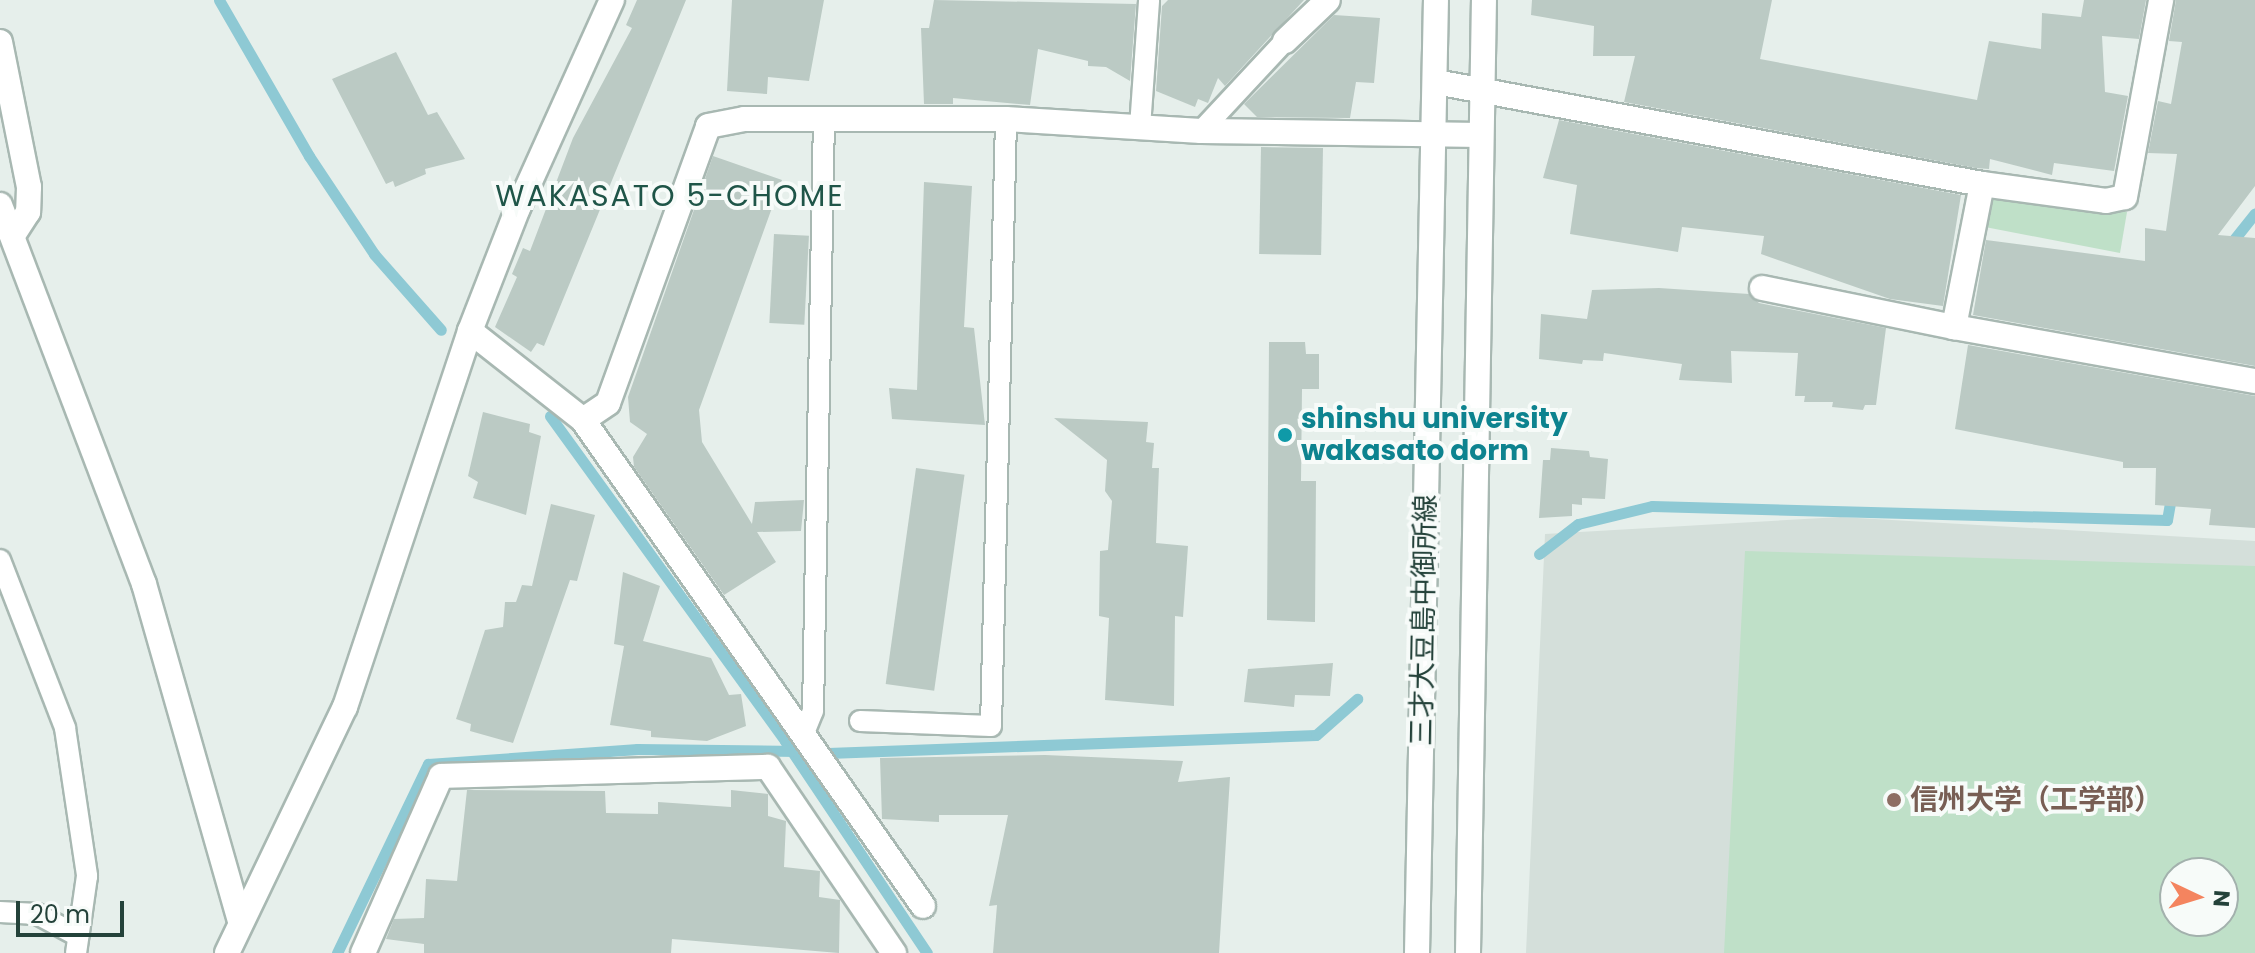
<!DOCTYPE html>
<meta charset="utf-8">
<style>
body{margin:0}
#map{position:relative;width:2255px;height:953px;overflow:hidden;background:#e6efeb;font-family:Poppins,"Noto Sans JP",sans-serif}
div>[style]{position:absolute}
[style*='--x']{left:calc(var(--x)*1px);top:calc(var(--y)*1px);width:calc(var(--w)*1px);rotate:calc(var(--a)*1deg)}
.built>*{inset:0;background:#d4dfda}
.green>*{inset:0;background:#bfe0c8}
.stream>*{height:11px;margin:-5.5px;padding:0 5.5px;transform-origin:5.5px;border-radius:5.5px;background:#8ec9d4}
.building>*{inset:0;background:#bbcac4;transform-origin:0 0}
.roads{filter:drop-shadow(2px 0 #a8b8b2) drop-shadow(-2px 0 #a8b8b2) drop-shadow(0 2px #a8b8b2) drop-shadow(0 -2px #a8b8b2)}
.lane>*{height:20px;margin:-10px;padding:0 10px;transform-origin:10px;border-radius:10px;background:#fff}
.street>*{height:24px;margin:-12px;padding:0 12px;transform-origin:12px;border-radius:12px;background:#fff}
.secondary>*{height:24px;margin:-12px;padding:0 12px;transform-origin:12px;border-radius:12px;background:#fff}
.dots>*{width:22px;height:22px;translate:-50% -50%;box-sizing:border-box;border:4px solid #f7fbf9;border-radius:50%}
span{translate:-50% -50%;white-space:nowrap;text-align:center;line-height:1.15;-webkit-text-stroke:8px #f7fbf9;paint-order:stroke}
.culture-label{font-size:28px;color:#0d838f;font-weight:700}
.left{translate:0 -50%;text-align:left}
.street-label{font-size:28px;color:#24423a}
.education-label{font-size:28px;color:#785e54;font-weight:700}
.neighbourhood-label{font-size:30px;color:#1f5548;letter-spacing:2px}
.north{position:absolute;left:2159px;top:857px;width:80px;height:80px;box-sizing:border-box;background:#f7fbf9;border:2px solid #a3b1ad;border-radius:50%;rotate:94deg;font-size:22px;font-weight:700;line-height:32px;text-align:center;color:#24423a}
.north::after{content:'';display:block;margin:auto;width:28px;height:36px;background:#f4845f;clip-path:polygon(50% 0,100% 100%,50% 72%,0 100%)}
.scale{position:absolute;left:16px;top:901px;width:108px;height:36px;box-sizing:border-box;border:4px solid #24423a;border-top:0;padding-left:10px;font-size:24px;line-height:28px;white-space:nowrap;color:#24423a;-webkit-text-stroke:6px #f7fbf9;paint-order:stroke}
</style>
<div id="map">
<div class="built">
<i style="clip-path:polygon(evenodd,1840px 517px,2255px 541px,2255px 953px,1526px 953px,1545px 534px,1840px 517px,2175px 873px,2223px 873px,2223px 921px,2175px 921px,2175px 873px)"></i>
</div>
<div class="green">
<i style="clip-path:polygon(2003px 195px,2127px 212px,2120px 253px,1985px 227px,1989px 198px)"></i>
<i style="clip-path:polygon(evenodd,1745px 551px,2255px 566px,2255px 953px,1724px 953px,1745px 551px,2223px 873px,2223px 921px,2175px 921px,2175px 873px,2223px 873px)"></i>
</div>
<div class="stream">
<i style="--x:219;--y:0;--w:180;--a:60"></i>
<i style="--x:309;--y:156;--w:118;--a:56.4"></i>
<i style="--x:374;--y:254;--w:101;--a:48.6"></i>
<i style="--x:2228;--y:247;--w:43;--a:-51.5"></i>
<i style="--x:550;--y:416;--w:401;--a:54.1"></i>
<i style="--x:785;--y:741;--w:255;--a:56.2"></i>
<i style="--x:1539;--y:554;--w:49;--a:-37.6"></i>
<i style="--x:1578;--y:524;--w:76;--a:-13.7"></i>
<i style="--x:1652;--y:506;--w:515;--a:1.56"></i>
<i style="--x:2167;--y:520;--w:29;--a:-80"></i>
<i style="--x:828;--y:753;--w:488;--a:-2.1"></i>
<i style="--x:1316;--y:735;--w:55;--a:-41.3"></i>
<i style="--x:337;--y:953;--w:210;--a:-64.3"></i>
<i style="--x:428;--y:764;--w:210;--a:-4.1"></i>
<i style="--x:637;--y:749;--w:160;--a:0.7"></i>
</div>
<div class="building">
<i style="clip-path:polygon(637px 0,686px 0,544px 346px,537px 343px,531px 352px,495px 327px,517px 277px,512px 274px,523px 248px,530px 251px,573px 138px,632px 28px,626px 25px)"></i>
<i style="clip-path:polygon(732px 0,824px 0,809px 81px,768px 77px,767px 94px,727px 91px)"></i>
<i style="clip-path:polygon(934px 0,1136px 4px,1130px 81px,1106px 67px,1088px 66px,1088px 61px,1038px 49px,1030px 105px,953px 98px,953px 104px,924px 104px,921px 28px,929px 28px)"></i>
<i style="clip-path:polygon(1168px 0,1304px 0,1225px 86px,1218px 78px,1208px 103px,1198px 99px,1195px 107px,1156px 91px,1162px 6px)"></i>
<i style="clip-path:polygon(1532px 0,1772px 0,1760px 59px,1977px 100px,1989px 41px,2041px 49px,2042px 13px,2081px 17px,2084px 0,2146px 0,2139px 39px,2102px 36px,2105px 92px,2128px 96px,2114px 171px,2054px 163px,2052px 175px,1990px 159px,1989px 169px,1975px 168px,1624px 102px,1635px 56px,1593px 56px,1594px 26px,1531px 15px)"></i>
<i style="clip-path:polygon(2176px 0,2255px 0,2255px 186px,2218px 235px,2255px 238px,2255px 366px,1973px 315px,1986px 240px,2145px 261px,2145px 228px,2166px 231px,2177px 154px,2148px 153px,2158px 101px,2171px 104px,2182px 42px,2169px 41px)"></i>
<i style="clip-path:polygon(1334px 15px,1380px 18px,1374px 83px,1356px 82px,1350px 118px,1257px 117px,1244px 104px)"></i>
<i style="clip-path:polygon(396px 52px,428px 115px,437px 112px,465px 159px,425px 169px,426px 174px,395px 187px,393px 181px,386px 184px,332px 79px)"></i>
<i style="clip-path:polygon(1559px 120px,1961px 195px,1943px 306px,1890px 299px,1761px 254px,1764px 236px,1682px 227px,1678px 252px,1570px 234px,1577px 185px,1543px 178px)"></i>
<i style="left:1261px;top:147px;width:62px;height:107px;rotate:1deg"></i>
<i style="clip-path:polygon(713px 156px,782px 180px,699px 410px,702px 442px,752px 524px,755px 502px,804px 500px,801px 531px,757px 532px,776px 562px,724px 595px,634px 467px,633px 457px,647px 434px,630px 422px,628px 397px)"></i>
<i style="clip-path:polygon(924px 182px,972px 186px,964px 327px,974px 328px,985px 425px,892px 419px,889px 388px,917px 390px)"></i>
<i style="left:774px;top:234px;width:35px;height:89px;rotate:3deg"></i>
<i style="clip-path:polygon(1659px 288px,1749px 294px,1759px 303px,1886px 328px,1876px 405px,1865px 405px,1863px 410px,1832px 407px,1833px 402px,1804px 402px,1805px 396px,1795px 396px,1798px 353px,1731px 351px,1732px 383px,1679px 380px,1682px 364px,1604px 353px,1603px 361px,1583px 360px,1582px 364px,1539px 359px,1541px 314px,1587px 319px,1592px 290px)"></i>
<i style="clip-path:polygon(1269px 342px,1305px 342px,1306px 354px,1319px 354px,1319px 389px,1302px 389px,1301px 481px,1316px 481px,1315px 622px,1267px 620px)"></i>
<i style="clip-path:polygon(1968px 345px,2255px 396px,2255px 528px,2209px 525px,2211px 509px,2155px 505px,2156px 468px,2123px 468px,2123px 462px,1955px 429px)"></i>
<i style="clip-path:polygon(483px 412px,530px 424px,529px 432px,541px 436px,526px 515px,473px 498px,478px 482px,468px 476px)"></i>
<i style="clip-path:polygon(1054px 418px,1148px 422px,1146px 442px,1154px 443px,1152px 468px,1159px 468px,1156px 543px,1188px 546px,1183px 617px,1175px 616px,1174px 706px,1105px 700px,1109px 618px,1099px 616px,1100px 551px,1108px 550px,1112px 501px,1105px 491px,1107px 460px)"></i>
<i style="clip-path:polygon(1551px 448px,1589px 451px,1590px 457px,1608px 459px,1605px 499px,1582px 498px,1582px 505px,1572px 504px,1572px 516px,1539px 518px,1543px 460px,1550px 460px)"></i>
<i style="left:916px;top:468px;width:49px;height:218px;rotate:8deg"></i>
<i style="clip-path:polygon(551px 504px,595px 515px,577px 581px,570px 580px,513px 743px,470px 731px,471px 724px,456px 719px,485px 630px,503px 627px,505px 602px,516px 602px,522px 585px,532px 586px)"></i>
<i style="clip-path:polygon(623px 572px,660px 586px,643px 641px,711px 658px,729px 695px,741px 694px,746px 726px,707px 741px,651px 737px,651px 731px,610px 725px,624px 646px,614px 644px)"></i>
<i style="clip-path:polygon(1333px 663px,1330px 696px,1295px 695px,1294px 707px,1244px 702px,1248px 669px)"></i>
<i style="clip-path:polygon(1045px 755px,1183px 761px,1178px 782px,1230px 777px,1219px 953px,993px 953px,997px 905px,989px 906px,1008px 815px,939px 815px,939px 822px,882px 819px,880px 758px)"></i>
<i style="clip-path:polygon(467px 790px,605px 791px,606px 813px,658px 814px,658px 802px,731px 807px,731px 790px,768px 794px,768px 816px,786px 821px,784px 867px,820px 871px,819px 897px,840px 900px,839px 953px,672px 939px,671px 953px,424px 953px,424px 944px,386px 939px,394px 919px,424px 918px,426px 879px,457px 881px)"></i>
</div>
<div class="roads">
<div class="lane">
<i style="--x:1140;--y:127;--w:127;--a:-85.9"></i>
<i style="--x:1201;--y:131;--w:123;--a:-47"></i>
<i style="--x:0;--y:560;--w:180;--a:68.8"></i>
<i style="--x:65;--y:728;--w:150;--a:81.5"></i>
<i style="--x:87;--y:876;--w:78;--a:98.1"></i>
<i style="--x:860;--y:721;--w:131;--a:2.2"></i>
<i style="--x:991;--y:726;--w:607;--a:-88.58"></i>
<i style="--x:804;--y:733;--w:24;--a:-68"></i>
<i style="--x:813;--y:711;--w:592;--a:-88.94"></i>
<i style="--x:0;--y:912;--w:37;--a:3"></i>
<i style="--x:37;--y:914;--w:47;--a:28.2"></i>
</div>
<div class="street">
<i style="--x:1285;--y:41;--w:59;--a:-43.6"></i>
<i style="--x:0;--y:42;--w:148;--a:78.7"></i>
<i style="--x:29;--y:187;--w:25;--a:92"></i>
<i style="--x:28;--y:212;--w:27;--a:123"></i>
<i style="--x:1436;--y:82;--w:555;--a:10.58"></i>
<i style="--x:1982;--y:184;--w:125;--a:7.8"></i>
<i style="--x:2106;--y:201;--w:19;--a:-12"></i>
<i style="--x:2125;--y:197;--w:200;--a:-79.6"></i>
<i style="--x:1982;--y:184;--w:146;--a:101.1"></i>
<i style="--x:1954;--y:327;--w:306;--a:10.2"></i>
<i style="--x:0;--y:205;--w:405;--a:69.2"></i>
<i style="--x:144;--y:584;--w:350;--a:74.1"></i>
<i style="--x:1762;--y:288;--w:196;--a:11.5"></i>
<i style="--x:470;--y:331;--w:144;--a:38.2"></i>
<i style="--x:583;--y:420;--w:30;--a:-34"></i>
<i style="--x:608;--y:403;--w:294;--a:-70.1"></i>
<i style="--x:708;--y:126;--w:37;--a:-11"></i>
<i style="--x:744;--y:119;--w:262;--a:0"></i>
<i style="--x:1006;--y:119;--w:195;--a:3.5"></i>
<i style="--x:1201;--y:131;--w:280;--a:0.8"></i>
<i style="--x:583;--y:420;--w:593;--a:55.02"></i>
<i style="--x:227;--y:953;--w:273;--a:-64.4"></i>
<i style="--x:345;--y:707;--w:396;--a:-71.6"></i>
<i style="--x:470;--y:331;--w:132;--a:-68.7"></i>
<i style="--x:518;--y:208;--w:228;--a:-65.7"></i>
<i style="--x:363;--y:953;--w:193;--a:-66.2"></i>
<i style="--x:441;--y:776;--w:327;--a:-1.6"></i>
<i style="--x:768;--y:767;--w:225;--a:55.9"></i>
</div>
<div class="secondary">
<i style="--x:1417;--y:953;--w:953;--a:-88.86"></i>
<i style="--x:1468;--y:953;--w:953;--a:-89.04"></i>
</div>
</div>
<div class="dots">
<i style="left:1285px;top:435px;background:#0f9aa8"></i>
<i style="left:1894px;top:800px;background:#8d6e63"></i>
</div>
<div class="culture-label">
<span class="left" style="left:1301px;top:435px">shinshu university<br>wakasato dorm</span>
</div>
<div class="street-label">
<span style="left:1424px;top:620px;rotate:-89deg">三才大豆島中御所線</span>
</div>
<div class="education-label">
<span class="left" style="left:1910px;top:800px">信州大学（工学部）</span>
</div>
<div class="neighbourhood-label">
<span style="left:670px;top:196px">WAKASATO 5-CHOME</span>
</div>
<div class="north">N</div>
<div class="scale">20 m</div>
</div>
